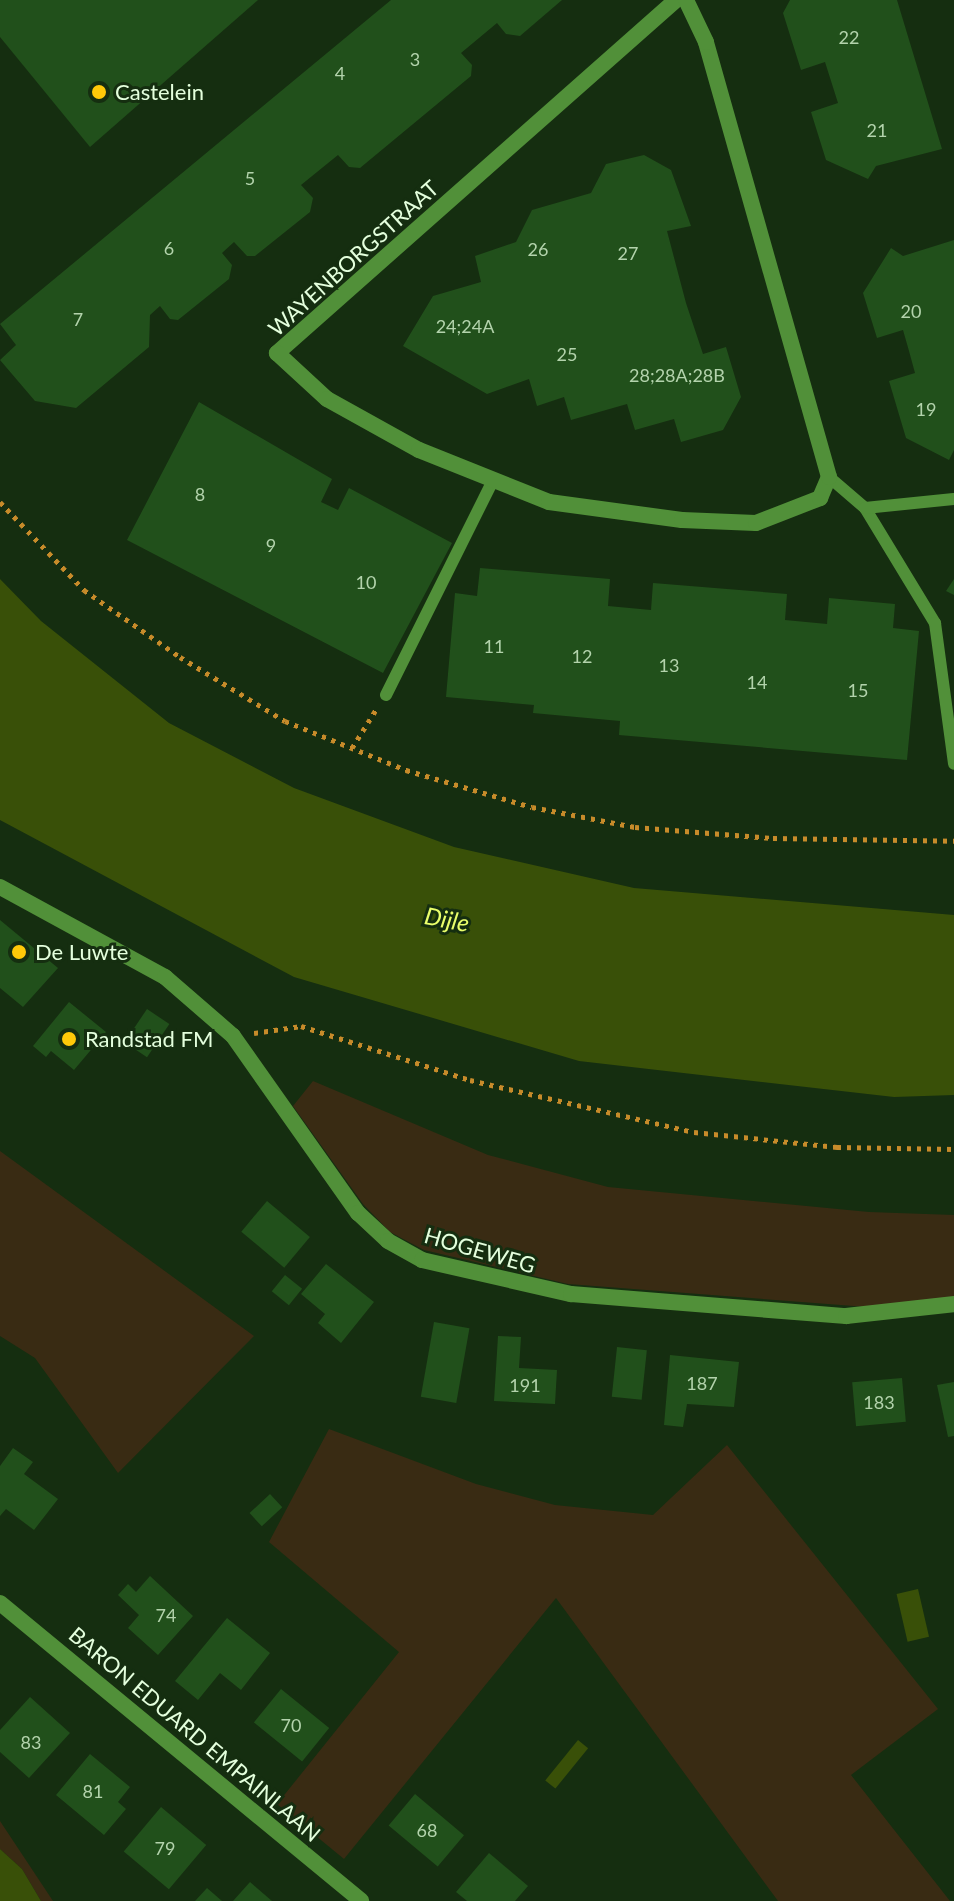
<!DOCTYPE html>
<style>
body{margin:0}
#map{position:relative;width:954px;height:1901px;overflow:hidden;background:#152e10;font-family:Lato,sans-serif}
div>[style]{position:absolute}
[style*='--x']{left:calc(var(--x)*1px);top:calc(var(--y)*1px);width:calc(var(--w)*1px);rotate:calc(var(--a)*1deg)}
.green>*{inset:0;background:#392b13}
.water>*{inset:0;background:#395008;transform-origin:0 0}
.building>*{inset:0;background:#21501b;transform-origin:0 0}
.path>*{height:5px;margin-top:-2.5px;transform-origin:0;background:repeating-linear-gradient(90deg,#c78b2a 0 4px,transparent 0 10px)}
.lane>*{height:12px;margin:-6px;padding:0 6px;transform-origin:6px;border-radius:6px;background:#519039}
.street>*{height:16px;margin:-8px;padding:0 8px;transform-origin:8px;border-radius:8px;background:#519039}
.dots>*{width:22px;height:22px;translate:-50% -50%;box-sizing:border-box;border:4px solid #152e10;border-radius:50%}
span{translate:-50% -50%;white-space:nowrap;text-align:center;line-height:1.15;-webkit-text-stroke:6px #152e10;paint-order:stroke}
.number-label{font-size:18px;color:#b3d3ac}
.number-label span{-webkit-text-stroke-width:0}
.poi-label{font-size:22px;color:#e4ffdd}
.left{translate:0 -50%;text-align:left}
.street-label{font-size:22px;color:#e4ffdd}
.water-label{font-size:24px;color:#eaff6b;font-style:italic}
</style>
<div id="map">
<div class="green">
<i style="clip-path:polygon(313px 1081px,488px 1155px,608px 1187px,869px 1212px,954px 1215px,954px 1297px,880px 1308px,568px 1284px,424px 1250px,390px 1232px,363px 1204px,293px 1106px)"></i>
<i style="clip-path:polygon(0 1151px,254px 1336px,118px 1473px,35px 1358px,0 1336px)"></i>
<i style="clip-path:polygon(329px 1429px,476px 1484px,555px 1505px,653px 1515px,727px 1445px,938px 1709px,851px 1775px,950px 1901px,778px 1901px,556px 1598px,344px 1859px,277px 1804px,399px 1652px,269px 1542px)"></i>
<i style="clip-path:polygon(0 1821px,53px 1901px,41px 1901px,22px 1869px,0 1849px)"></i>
</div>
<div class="water">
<i style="clip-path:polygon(0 579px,41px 621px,169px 723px,294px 788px,454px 847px,634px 888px,954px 915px,954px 1095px,894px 1097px,579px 1061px,294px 977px,0 820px)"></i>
<i style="left:918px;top:1589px;width:49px;height:22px;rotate:77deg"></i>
<i style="left:578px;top:1740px;width:13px;height:52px;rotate:39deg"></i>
<i style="clip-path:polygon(0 1849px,22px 1869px,41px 1901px,0 1901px)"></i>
</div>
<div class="building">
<i style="clip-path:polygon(0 0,258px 0,90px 147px,0 37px)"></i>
<i style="clip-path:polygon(391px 0,562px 0,520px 36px,506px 34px,497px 23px,461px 53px,472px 65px,471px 76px,360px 168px,349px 167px,338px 155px,301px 185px,313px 198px,310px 212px,255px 256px,247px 256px,234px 242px,222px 253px,232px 265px,229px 279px,178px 320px,170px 319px,160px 306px,150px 315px,149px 347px,76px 408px,35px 401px,0 360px,16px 345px,0 324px)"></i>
<i style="clip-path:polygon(790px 0,897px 0,942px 149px,876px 166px,868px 179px,826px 160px,811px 112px,838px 103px,825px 62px,801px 70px,783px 13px)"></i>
<i style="clip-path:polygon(644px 155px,671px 170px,691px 226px,667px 231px,686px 303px,703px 354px,726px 347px,741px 397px,723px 430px,681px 442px,674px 419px,635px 430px,627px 404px,571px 420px,564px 397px,537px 406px,529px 379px,487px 394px,403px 346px,433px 296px,481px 282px,475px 256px,516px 242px,532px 210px,591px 193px,606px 164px)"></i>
<i style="clip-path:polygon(954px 240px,954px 450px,949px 460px,906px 438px,889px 381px,915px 373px,909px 351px,903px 330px,877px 338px,863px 293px,891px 248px,903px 256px)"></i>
<i style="clip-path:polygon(199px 402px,332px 479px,321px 502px,338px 510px,349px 488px,452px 543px,383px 673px,127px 540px)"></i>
<i style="clip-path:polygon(480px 568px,610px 579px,608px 606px,651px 610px,653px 583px,787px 594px,785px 620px,827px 624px,829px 598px,895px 604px,893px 628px,919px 631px,907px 760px,619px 735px,620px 721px,533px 713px,534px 705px,446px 697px,455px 593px,477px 596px)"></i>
<i style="clip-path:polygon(954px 579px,954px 595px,946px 591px)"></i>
<i style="clip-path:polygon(0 920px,58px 968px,23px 1007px,0 988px)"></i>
<i style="clip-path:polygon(69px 1002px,106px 1032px,74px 1070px,51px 1051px,46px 1057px,33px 1046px)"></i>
<i style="left:147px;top:1009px;width:27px;height:40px;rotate:34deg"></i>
<i style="left:267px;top:1201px;width:56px;height:40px;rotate:40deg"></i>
<i style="clip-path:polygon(326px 1264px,374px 1302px,341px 1343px,318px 1323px,325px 1314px,301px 1294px)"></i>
<i style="left:285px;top:1275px;width:22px;height:21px;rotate:39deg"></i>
<i style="left:434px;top:1322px;width:36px;height:76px;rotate:10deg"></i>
<i style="clip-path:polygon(498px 1336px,521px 1337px,519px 1368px,557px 1370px,555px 1404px,494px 1401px)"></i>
<i style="left:617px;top:1347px;width:30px;height:50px;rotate:6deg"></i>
<i style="clip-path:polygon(670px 1355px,739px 1362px,734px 1407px,687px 1404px,683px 1427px,664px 1425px)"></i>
<i style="left:902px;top:1378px;width:44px;height:50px;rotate:85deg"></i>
<i style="clip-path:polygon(954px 1382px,954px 1436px,948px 1437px,937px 1385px)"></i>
<i style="clip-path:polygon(13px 1448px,33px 1462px,24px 1474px,58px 1499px,34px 1530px,6px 1509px,0 1516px,0 1466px)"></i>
<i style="left:270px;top:1494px;width:18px;height:28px;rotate:47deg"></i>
<i style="clip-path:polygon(150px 1576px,193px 1616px,158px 1655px,128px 1628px,139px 1615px,118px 1595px,128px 1584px,136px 1592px)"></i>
<i style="clip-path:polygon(227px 1618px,270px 1653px,241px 1690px,220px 1673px,198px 1700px,175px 1681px)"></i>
<i style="left:281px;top:1689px;width:62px;height:43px;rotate:39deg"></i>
<i style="clip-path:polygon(30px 1697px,70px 1733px,29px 1778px,0 1752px,0 1730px)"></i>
<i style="clip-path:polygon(90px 1754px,130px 1787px,118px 1802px,126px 1809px,104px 1835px,56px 1795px)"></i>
<i style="left:415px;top:1794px;width:64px;height:41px;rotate:40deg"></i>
<i style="left:161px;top:1807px;width:59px;height:58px;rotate:40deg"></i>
<i style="clip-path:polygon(489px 1853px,528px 1886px,515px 1901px,467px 1901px,456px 1892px)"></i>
<i style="clip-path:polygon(250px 1882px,272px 1901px,233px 1901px)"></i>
<i style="clip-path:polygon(207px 1888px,222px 1901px,195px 1901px)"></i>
</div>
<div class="path">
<i style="--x:0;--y:502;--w:122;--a:46.3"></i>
<i style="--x:84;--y:590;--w:117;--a:34.9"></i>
<i style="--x:180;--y:657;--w:123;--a:31.4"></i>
<i style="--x:285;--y:721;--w:131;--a:22"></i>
<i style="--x:406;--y:770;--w:131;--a:16.4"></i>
<i style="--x:532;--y:807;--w:105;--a:11"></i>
<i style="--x:635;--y:827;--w:138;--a:4.6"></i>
<i style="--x:773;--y:838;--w:181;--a:0.9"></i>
<i style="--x:352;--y:748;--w:47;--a:-58"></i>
<i style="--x:254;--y:1033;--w:48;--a:-8.5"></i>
<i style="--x:301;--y:1026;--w:177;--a:17.7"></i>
<i style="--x:470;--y:1080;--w:230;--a:13.1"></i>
<i style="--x:694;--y:1132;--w:144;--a:6"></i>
<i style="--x:837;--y:1147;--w:117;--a:1"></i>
</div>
<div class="lane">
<i style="--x:829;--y:477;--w:48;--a:40.7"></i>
<i style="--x:865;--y:508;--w:135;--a:58.7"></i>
<i style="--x:935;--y:623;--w:142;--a:82.3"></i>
<i style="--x:865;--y:508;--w:89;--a:-5.8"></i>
<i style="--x:386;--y:695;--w:240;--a:-63.5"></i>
</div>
<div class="street">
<i style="--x:676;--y:0;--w:533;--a:138.5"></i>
<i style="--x:277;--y:353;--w:68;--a:42.6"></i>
<i style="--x:327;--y:399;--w:105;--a:29"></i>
<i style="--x:419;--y:450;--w:140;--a:21.8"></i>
<i style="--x:549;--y:502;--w:134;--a:7.7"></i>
<i style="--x:682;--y:520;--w:74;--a:2.3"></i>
<i style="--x:756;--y:523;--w:69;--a:-21.3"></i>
<i style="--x:820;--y:498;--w:23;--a:-67"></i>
<i style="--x:829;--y:477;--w:452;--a:-105.8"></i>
<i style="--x:706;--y:42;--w:47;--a:-115.5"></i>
<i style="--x:0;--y:887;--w:188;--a:28.6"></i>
<i style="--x:165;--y:977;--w:90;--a:40.9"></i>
<i style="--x:233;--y:1036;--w:217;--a:54.8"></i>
<i style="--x:358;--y:1213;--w:41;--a:43"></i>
<i style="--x:388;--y:1241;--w:39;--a:29"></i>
<i style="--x:422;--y:1260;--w:153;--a:12.9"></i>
<i style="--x:571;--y:1294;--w:276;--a:4.6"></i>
<i style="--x:846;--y:1316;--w:109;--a:-6.3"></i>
<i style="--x:0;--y:1603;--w:468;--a:39.5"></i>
</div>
<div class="dots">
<i style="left:99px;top:92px;background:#ffc909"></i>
<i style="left:19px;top:952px;background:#ffc909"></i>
<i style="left:69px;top:1039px;background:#ffc909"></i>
</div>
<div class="number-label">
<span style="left:849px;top:37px">22</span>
<span style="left:415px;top:59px">3</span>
<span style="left:340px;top:73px">4</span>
<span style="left:877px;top:130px">21</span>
<span style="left:250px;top:178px">5</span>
<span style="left:169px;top:248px">6</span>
<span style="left:538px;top:249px">26</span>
<span style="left:628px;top:253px">27</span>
<span style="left:911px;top:311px">20</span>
<span style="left:78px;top:319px">7</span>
<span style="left:465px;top:326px">24;24A</span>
<span style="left:567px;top:354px">25</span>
<span style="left:677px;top:375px">28;28A;28B</span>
<span style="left:926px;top:409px">19</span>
<span style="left:200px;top:494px">8</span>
<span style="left:271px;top:545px">9</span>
<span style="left:366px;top:582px">10</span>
<span style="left:494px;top:646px">11</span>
<span style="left:582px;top:656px">12</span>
<span style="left:669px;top:665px">13</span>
<span style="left:757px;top:682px">14</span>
<span style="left:858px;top:690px">15</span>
<span style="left:702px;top:1383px">187</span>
<span style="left:525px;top:1385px">191</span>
<span style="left:879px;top:1402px">183</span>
<span style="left:166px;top:1615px">74</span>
<span style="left:291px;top:1725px">70</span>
<span style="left:31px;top:1742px">83</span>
<span style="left:93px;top:1791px">81</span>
<span style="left:427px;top:1830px">68</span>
<span style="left:165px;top:1848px">79</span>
</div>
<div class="poi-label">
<span class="left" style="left:115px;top:92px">Castelein</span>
<span class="left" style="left:35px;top:952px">De Luwte</span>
<span class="left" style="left:85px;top:1039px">Randstad FM</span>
</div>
<div class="street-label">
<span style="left:353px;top:258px;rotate:-42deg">WAYENBORGSTRAAT</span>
<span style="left:480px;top:1250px;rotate:16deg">HOGEWEG</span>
<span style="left:195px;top:1734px;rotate:40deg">BARON EDUARD EMPAINLAAN</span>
</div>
<div class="water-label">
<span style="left:447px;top:919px;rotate:11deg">Dijle</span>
</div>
</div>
